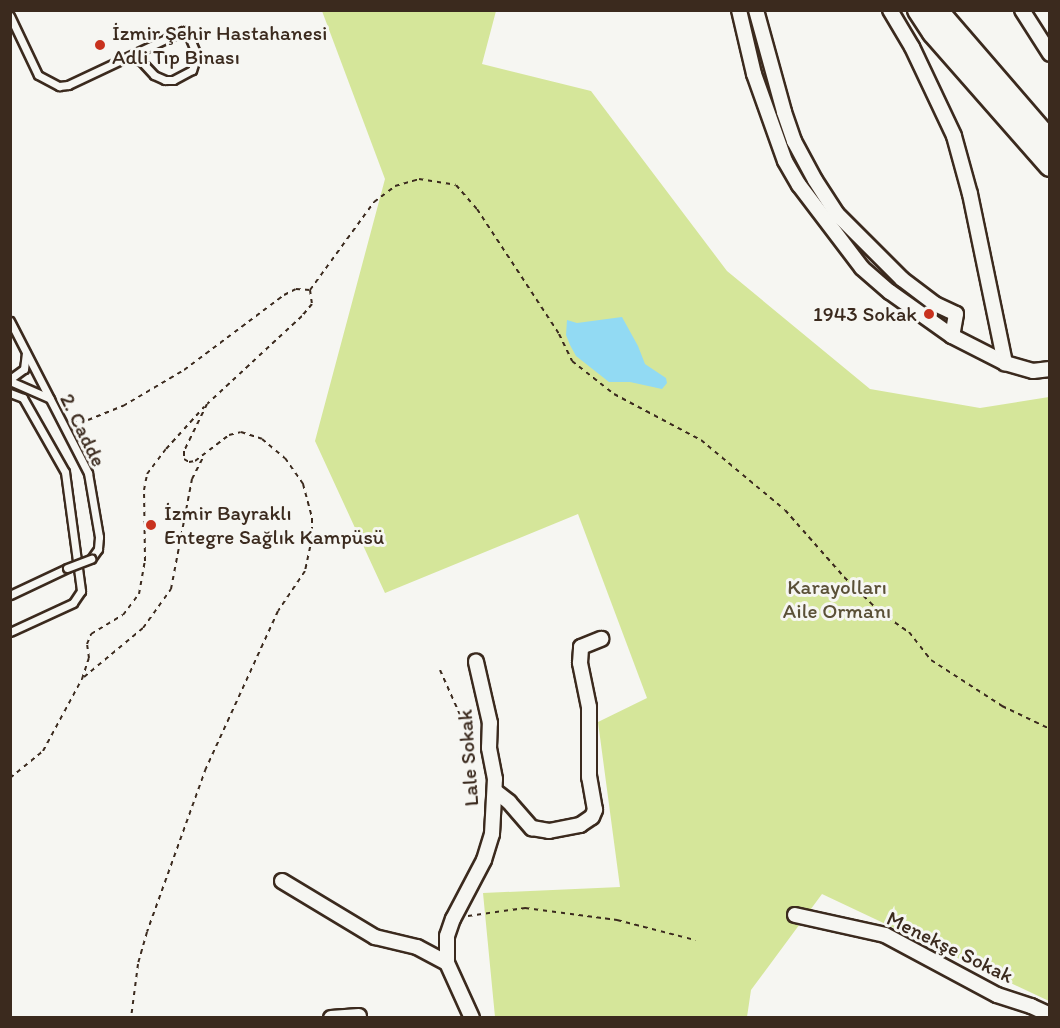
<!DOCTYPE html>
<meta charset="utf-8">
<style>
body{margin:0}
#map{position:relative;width:1060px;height:1028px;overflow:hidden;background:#f6f6f2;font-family:Itim,sans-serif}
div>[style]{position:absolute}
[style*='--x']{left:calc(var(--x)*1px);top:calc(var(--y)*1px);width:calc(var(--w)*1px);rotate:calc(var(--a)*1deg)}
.green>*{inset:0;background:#d5e69a}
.water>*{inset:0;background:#92daf3}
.path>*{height:2px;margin-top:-1px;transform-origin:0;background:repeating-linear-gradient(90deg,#3b2a1e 0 4.5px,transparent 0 9px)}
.roads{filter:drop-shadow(2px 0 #3b2a1e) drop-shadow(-2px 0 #3b2a1e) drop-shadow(0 2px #3b2a1e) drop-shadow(0 -2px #3b2a1e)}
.lane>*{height:7px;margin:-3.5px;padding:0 3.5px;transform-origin:3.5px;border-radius:3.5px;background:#f6f6f2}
.street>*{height:14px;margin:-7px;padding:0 7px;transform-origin:7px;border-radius:7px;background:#f6f6f2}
.secondary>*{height:20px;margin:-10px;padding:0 10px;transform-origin:10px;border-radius:10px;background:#f6f6f2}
.bridges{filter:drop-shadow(2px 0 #3b2a1e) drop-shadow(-2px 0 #3b2a1e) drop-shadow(0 2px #3b2a1e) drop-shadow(0 -2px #3b2a1e)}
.lane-bridge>*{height:7px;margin:-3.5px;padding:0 3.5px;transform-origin:3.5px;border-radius:3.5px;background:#f6f6f2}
.dots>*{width:16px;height:16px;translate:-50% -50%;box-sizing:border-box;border:3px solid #f6f6f2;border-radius:50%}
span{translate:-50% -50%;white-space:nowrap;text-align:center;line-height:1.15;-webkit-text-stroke:6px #f6f6f2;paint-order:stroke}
.poi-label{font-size:21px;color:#3b2a1e}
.left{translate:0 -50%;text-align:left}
.right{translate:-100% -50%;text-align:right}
.street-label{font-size:21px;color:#3b2a1e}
.park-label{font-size:21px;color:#5a5037}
.frame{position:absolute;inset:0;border:12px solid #3b2a1e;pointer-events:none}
</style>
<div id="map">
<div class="green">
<i style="clip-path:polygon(322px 11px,496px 11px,482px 64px,591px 91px,727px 271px,870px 389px,980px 408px,1049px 397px,1049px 1001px,822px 894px,751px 990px,747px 1017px,495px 1017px,483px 893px,620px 887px,598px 722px,647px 698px,578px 514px,385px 593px,315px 441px,385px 179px)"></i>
</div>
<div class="water">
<i style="clip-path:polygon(622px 317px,638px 346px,645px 364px,666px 378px,667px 383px,662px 389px,630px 382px,609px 382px,576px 356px,570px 345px,566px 335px,567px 320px,577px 323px)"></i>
</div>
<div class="path">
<i style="--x:310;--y:290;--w:109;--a:-54"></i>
<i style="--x:374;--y:202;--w:26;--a:-37"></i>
<i style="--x:395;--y:186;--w:25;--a:-16"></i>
<i style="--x:419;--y:179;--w:37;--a:9"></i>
<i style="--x:456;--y:185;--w:32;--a:49"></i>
<i style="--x:477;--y:209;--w:149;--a:56.7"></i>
<i style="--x:559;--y:334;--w:30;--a:64"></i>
<i style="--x:572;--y:361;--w:53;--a:38.2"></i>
<i style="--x:614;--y:394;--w:98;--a:27.9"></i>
<i style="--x:701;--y:440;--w:109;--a:39.8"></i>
<i style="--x:785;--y:510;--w:89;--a:48.6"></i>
<i style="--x:844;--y:577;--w:50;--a:44.2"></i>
<i style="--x:880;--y:612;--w:35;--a:35"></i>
<i style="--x:909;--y:632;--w:36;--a:52"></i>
<i style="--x:931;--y:660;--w:85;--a:32.9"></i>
<i style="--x:1002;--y:706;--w:53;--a:25.6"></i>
<i style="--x:72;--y:421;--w:16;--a:-4"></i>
<i style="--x:88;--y:420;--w:38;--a:-22"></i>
<i style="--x:123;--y:406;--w:71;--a:-30.5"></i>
<i style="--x:184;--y:370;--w:125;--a:-36.9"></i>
<i style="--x:284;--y:295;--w:13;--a:-27"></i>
<i style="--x:296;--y:289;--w:14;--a:4"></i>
<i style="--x:310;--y:290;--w:14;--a:82"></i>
<i style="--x:312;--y:304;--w:16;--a:130"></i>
<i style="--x:302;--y:316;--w:129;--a:137.2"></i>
<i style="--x:207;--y:404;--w:52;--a:116.1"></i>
<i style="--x:184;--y:451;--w:8;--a:90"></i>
<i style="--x:184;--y:459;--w:6;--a:31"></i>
<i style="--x:189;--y:462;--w:6;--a:-9"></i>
<i style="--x:195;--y:461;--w:43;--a:-37.4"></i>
<i style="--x:229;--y:435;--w:12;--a:-14"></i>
<i style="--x:241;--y:432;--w:22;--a:18"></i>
<i style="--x:262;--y:439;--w:30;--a:40"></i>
<i style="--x:285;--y:458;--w:32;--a:55"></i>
<i style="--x:303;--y:484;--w:35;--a:75"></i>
<i style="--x:312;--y:518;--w:20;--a:90"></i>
<i style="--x:312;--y:538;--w:34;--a:102"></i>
<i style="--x:305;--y:571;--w:48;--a:124"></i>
<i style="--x:278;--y:611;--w:173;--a:114.6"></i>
<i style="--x:206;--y:768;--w:174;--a:109.8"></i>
<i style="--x:147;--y:932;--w:33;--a:106"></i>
<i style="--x:138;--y:964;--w:54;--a:97.4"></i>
<i style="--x:440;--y:670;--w:73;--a:65.9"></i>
<i style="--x:470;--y:737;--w:8;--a:40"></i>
<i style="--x:84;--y:677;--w:77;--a:-39.7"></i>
<i style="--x:143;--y:628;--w:48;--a:-54.3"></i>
<i style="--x:171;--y:589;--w:112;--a:-79.2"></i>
<i style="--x:192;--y:479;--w:25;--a:-63"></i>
<i style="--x:10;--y:778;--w:43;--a:-39.3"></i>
<i style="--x:43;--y:751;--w:82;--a:-61.6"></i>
<i style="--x:82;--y:679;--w:22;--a:-72"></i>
<i style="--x:89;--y:658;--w:14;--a:-98"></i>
<i style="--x:87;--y:644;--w:11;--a:-68"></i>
<i style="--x:91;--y:634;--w:37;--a:-31"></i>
<i style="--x:123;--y:615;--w:26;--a:-53"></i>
<i style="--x:139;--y:594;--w:34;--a:-80"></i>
<i style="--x:145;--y:561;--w:71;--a:-90.8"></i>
<i style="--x:144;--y:490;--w:16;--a:-79"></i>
<i style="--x:147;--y:474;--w:31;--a:-53"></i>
<i style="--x:166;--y:449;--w:57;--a:-47.9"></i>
<i style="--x:468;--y:916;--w:58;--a:-8"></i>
<i style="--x:525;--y:908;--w:93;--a:7.4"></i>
<i style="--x:617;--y:920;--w:81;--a:14.4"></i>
</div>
<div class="roads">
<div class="lane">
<i style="--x:10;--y:16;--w:65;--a:64.6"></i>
<i style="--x:38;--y:75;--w:24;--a:28"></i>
<i style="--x:59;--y:86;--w:9;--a:-6"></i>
<i style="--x:68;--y:85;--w:127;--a:-25.2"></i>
<i style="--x:183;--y:31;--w:6;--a:31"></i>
<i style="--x:188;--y:34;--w:23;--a:67"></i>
<i style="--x:197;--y:55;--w:16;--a:108"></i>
<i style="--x:192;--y:70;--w:21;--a:152"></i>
<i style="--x:173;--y:80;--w:8;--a:180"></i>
<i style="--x:165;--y:80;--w:12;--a:-156"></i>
<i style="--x:154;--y:75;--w:19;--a:-133"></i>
<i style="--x:141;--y:61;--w:14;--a:-168"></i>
<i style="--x:10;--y:321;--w:171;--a:62.8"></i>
<i style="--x:88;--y:473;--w:65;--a:80.2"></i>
<i style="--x:99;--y:537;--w:12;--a:95"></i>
<i style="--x:98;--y:549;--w:12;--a:125"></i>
<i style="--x:10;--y:379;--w:17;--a:-36"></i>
<i style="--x:24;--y:369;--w:16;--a:-83"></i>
<i style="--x:10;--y:381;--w:43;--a:23.6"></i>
<i style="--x:10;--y:393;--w:14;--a:21"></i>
<i style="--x:23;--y:398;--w:85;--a:60.4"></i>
<i style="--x:65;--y:472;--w:120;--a:82.3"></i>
<i style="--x:81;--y:591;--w:14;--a:124"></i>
<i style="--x:73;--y:603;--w:69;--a:155.3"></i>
<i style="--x:10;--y:595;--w:63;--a:-25.3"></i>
</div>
<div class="street">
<i style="--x:739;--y:10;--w:66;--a:76.8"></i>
<i style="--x:754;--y:74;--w:92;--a:70.4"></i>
<i style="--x:785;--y:161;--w:28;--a:60"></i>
<i style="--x:799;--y:185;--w:104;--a:52.8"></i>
<i style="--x:862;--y:268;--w:37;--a:41"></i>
<i style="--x:890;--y:292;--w:76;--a:35.4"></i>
<i style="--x:952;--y:336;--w:59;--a:27"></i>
<i style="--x:1005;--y:363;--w:29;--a:16"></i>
<i style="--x:1033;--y:371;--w:17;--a:-7"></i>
<i style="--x:756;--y:10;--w:106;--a:74.6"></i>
<i style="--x:784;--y:112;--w:31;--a:71"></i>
<i style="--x:794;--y:141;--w:44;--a:61.7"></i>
<i style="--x:815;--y:180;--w:40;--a:57.1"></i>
<i style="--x:837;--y:214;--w:92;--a:45"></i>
<i style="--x:902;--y:279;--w:41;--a:37.1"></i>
<i style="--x:935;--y:304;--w:23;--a:25"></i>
<i style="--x:956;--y:314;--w:22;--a:100"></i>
<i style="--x:890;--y:10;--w:43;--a:59.3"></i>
<i style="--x:912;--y:47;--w:98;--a:64.7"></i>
<i style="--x:954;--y:136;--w:60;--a:74.6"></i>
<i style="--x:970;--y:194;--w:173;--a:78.3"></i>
<i style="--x:1022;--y:10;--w:52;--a:57.5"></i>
<i style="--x:495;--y:791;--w:18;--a:38"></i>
<i style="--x:509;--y:802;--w:35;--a:49"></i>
<i style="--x:532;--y:828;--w:17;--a:10"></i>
<i style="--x:549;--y:831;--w:32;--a:-11"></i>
<i style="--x:580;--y:825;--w:14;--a:-34"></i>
<i style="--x:592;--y:817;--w:8;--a:-67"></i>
<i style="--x:595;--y:810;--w:34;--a:-100"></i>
<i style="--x:589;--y:777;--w:70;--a:-90"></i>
<i style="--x:589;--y:707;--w:45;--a:-101.6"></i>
<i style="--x:580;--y:663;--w:16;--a:-86"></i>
<i style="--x:581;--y:647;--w:22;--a:-22"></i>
<i style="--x:282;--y:881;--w:109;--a:31.1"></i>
<i style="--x:375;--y:937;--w:43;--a:13.4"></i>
<i style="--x:417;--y:947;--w:34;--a:28"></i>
<i style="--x:795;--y:915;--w:92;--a:12.5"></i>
<i style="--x:885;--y:935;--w:127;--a:28.2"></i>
<i style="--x:997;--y:995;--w:36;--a:18"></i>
<i style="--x:1031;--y:1006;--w:21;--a:25"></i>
<i style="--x:331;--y:1018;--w:28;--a:-4"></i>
<i style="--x:472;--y:1018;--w:60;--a:-114.4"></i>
<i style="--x:447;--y:963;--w:27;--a:-90"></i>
<i style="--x:447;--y:936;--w:18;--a:-71"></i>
<i style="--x:453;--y:919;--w:67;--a:-62.3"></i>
<i style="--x:484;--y:860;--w:27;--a:-73"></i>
<i style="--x:492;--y:834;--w:55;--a:-86.9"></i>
<i style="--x:495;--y:779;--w:32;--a:-101"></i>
<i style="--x:489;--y:748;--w:25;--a:-88"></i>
<i style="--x:490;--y:723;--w:63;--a:-102.9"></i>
</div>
<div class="secondary">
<i style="--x:918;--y:10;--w:27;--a:57"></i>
<i style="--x:933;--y:33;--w:177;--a:48.7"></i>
<i style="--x:937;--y:10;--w:173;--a:49.2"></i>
</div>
</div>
<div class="bridges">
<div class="lane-bridge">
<i style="--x:67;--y:568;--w:26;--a:-21"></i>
</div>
</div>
<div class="dots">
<i style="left:100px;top:45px;background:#c8321e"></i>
<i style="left:929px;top:314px;background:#c8321e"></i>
<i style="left:151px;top:525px;background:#c8321e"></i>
</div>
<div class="poi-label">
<span class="left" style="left:112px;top:45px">İzmir Şehir Hastahanesi<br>Adli Tıp Binası</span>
<span class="right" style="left:917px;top:314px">1943 Sokak</span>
<span class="left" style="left:164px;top:525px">İzmir Bayraklı<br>Entegre Sağlık Kampüsü</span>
</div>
<div class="street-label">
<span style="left:83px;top:430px;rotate:64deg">2. Cadde</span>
<span style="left:468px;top:758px;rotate:-94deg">Lale Sokak</span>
<span style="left:950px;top:947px;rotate:26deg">Menekşe Sokak</span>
</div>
<div class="park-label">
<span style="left:837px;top:599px">Karayolları<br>Aile Ormanı</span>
</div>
<div class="frame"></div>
</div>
